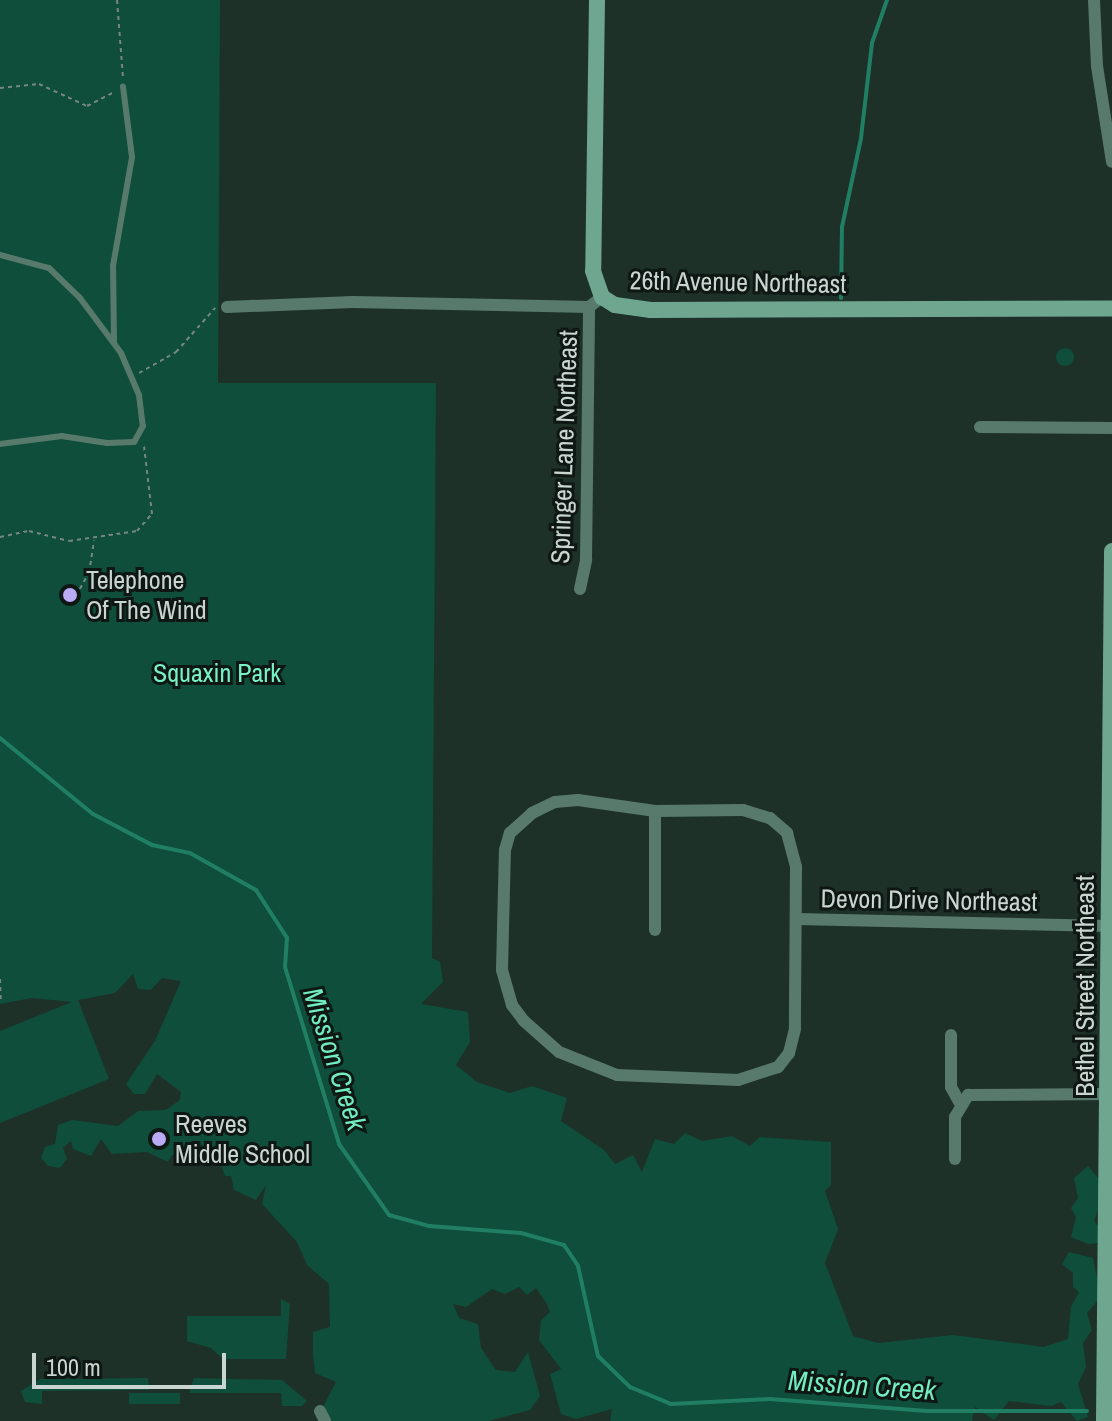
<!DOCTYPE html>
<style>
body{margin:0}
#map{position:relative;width:1112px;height:1421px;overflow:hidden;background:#1e3129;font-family:"Archivo Narrow",sans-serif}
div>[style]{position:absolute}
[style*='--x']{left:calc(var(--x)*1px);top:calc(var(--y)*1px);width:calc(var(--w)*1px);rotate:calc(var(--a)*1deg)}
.green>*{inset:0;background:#0e4e3b;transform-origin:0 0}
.round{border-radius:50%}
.stream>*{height:4px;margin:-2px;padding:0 2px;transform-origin:2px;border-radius:2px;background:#207f62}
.path>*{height:2px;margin-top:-1px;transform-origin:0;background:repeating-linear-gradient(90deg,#778680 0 4px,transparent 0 8px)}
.lane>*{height:6px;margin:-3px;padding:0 3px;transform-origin:3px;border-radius:3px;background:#587a6c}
.street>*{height:12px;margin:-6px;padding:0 6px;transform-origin:6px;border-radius:6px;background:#587a6c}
.secondary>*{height:16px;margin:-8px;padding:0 8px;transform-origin:8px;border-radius:8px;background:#6fa690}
.dots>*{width:22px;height:22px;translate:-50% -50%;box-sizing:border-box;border:4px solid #0e1713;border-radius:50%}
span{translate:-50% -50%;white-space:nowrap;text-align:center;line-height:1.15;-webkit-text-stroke:6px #0e1713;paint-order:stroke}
.street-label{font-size:26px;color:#c9d5d0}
.poi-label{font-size:26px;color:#c9d5d0}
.left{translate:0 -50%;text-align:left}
.park-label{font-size:26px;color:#77f2c6}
.water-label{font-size:28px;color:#72edc1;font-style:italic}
.scale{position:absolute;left:32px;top:1353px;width:194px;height:36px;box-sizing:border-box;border:4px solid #c9d5d0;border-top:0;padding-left:10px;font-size:24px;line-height:28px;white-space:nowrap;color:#c9d5d0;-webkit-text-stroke:6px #0e1713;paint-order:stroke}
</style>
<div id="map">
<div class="green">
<i style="clip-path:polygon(0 0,220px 0,218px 383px,436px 383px,432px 958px,440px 962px,443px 982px,421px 1004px,468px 1012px,470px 1042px,456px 1065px,477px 1082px,510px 1093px,532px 1086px,567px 1098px,561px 1121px,604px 1150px,615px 1164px,633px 1155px,642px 1172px,655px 1139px,674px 1144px,685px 1133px,702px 1141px,732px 1136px,750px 1146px,760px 1137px,831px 1142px,831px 1185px,825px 1191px,838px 1229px,825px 1263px,853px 1336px,878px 1343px,953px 1335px,1044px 1347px,1068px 1339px,1071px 1307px,1079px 1292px,1073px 1287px,1073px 1273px,1062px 1264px,1069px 1252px,1093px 1258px,1101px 1297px,1087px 1313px,1092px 1330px,1083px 1343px,1086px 1367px,1078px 1384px,1088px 1417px,1077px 1421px,1061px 1402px,1051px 1406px,1009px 1401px,994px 1420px,975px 1407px,972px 1421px,610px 1421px,612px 1409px,576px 1419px,561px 1414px,550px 1374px,561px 1369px,539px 1340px,541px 1320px,550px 1312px,547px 1304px,536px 1288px,527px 1295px,519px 1287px,505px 1294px,492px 1289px,466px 1307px,453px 1304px,459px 1318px,478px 1324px,481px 1348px,496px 1370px,515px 1372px,528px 1352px,540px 1396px,530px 1410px,488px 1421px,333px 1421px,326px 1419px,323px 1407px,336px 1382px,315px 1373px,313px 1354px,313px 1332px,330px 1327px,329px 1284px,307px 1265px,297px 1242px,262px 1204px,266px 1185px,256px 1200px,234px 1190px,231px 1176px,225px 1176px,219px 1160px,206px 1154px,200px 1141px,191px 1155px,172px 1155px,168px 1162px,147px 1152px,112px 1154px,101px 1139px,91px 1156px,73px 1149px,71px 1141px,63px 1148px,67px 1159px,60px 1168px,48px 1166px,41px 1158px,45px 1147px,55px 1144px,58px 1125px,72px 1120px,118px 1126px,138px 1111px,166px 1110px,180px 1100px,181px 1092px,157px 1074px,145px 1094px,134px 1094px,126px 1084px,155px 1041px,181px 981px,162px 978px,151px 990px,138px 989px,133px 974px,115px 993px,78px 1000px,109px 1079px,0 1123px,0 1031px,72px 1002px,32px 998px,0 1004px)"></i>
<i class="round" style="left:1056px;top:348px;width:18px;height:18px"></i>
<i style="clip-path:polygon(1088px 1166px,1099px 1179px,1101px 1201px,1094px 1221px,1101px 1230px,1098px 1243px,1088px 1244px,1071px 1237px,1076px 1217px,1071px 1208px,1078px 1198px,1074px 1178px)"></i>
<i style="clip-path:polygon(281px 1299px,290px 1304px,286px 1359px,223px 1359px,211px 1348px,187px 1341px,187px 1316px,281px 1316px)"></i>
<i style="clip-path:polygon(148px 1378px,149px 1390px,42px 1391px,42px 1404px,25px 1402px,21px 1391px,40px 1379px)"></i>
<i style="clip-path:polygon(194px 1378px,282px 1380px,307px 1401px,302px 1406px,282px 1406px,281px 1393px,189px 1393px)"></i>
<i style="left:180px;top:1393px;width:11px;height:51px;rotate:90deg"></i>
</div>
<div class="stream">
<i style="--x:841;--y:298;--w:71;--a:-89.2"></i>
<i style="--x:842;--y:227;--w:91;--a:-77.9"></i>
<i style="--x:861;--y:138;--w:96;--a:-83.4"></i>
<i style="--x:872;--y:43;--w:46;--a:-70.8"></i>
<i style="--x:0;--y:738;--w:120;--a:39.3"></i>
<i style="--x:93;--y:814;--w:67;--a:27.7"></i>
<i style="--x:152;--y:845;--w:39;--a:12"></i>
<i style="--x:190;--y:853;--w:76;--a:29.3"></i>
<i style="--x:256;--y:890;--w:57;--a:57.1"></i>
<i style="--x:287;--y:938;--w:29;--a:94"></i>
<i style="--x:285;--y:967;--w:185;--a:73"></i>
<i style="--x:339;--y:1144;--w:87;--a:54.8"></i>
<i style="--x:389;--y:1215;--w:41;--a:15.4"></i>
<i style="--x:429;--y:1226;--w:92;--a:4.4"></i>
<i style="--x:521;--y:1233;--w:45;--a:15.6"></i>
<i style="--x:564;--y:1245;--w:25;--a:56"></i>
<i style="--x:578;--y:1266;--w:92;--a:77.5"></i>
<i style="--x:598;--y:1356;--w:45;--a:44.1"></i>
<i style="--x:630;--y:1387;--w:44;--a:22.5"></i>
<i style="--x:671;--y:1404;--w:99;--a:-2.9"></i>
<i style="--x:770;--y:1399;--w:157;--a:4.4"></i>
<i style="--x:927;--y:1411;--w:160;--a:0"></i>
</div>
<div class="path">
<i style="--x:117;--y:0;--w:78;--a:85.6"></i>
<i style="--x:0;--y:88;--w:39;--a:-6"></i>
<i style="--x:39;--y:84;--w:53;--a:24.6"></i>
<i style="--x:87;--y:106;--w:31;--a:-27"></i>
<i style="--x:139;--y:373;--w:43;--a:-29.6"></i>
<i style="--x:176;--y:352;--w:59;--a:-48.4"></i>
<i style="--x:0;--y:537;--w:30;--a:-12"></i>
<i style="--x:29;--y:531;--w:41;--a:14"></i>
<i style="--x:69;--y:541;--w:69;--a:-8.4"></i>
<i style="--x:137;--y:531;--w:23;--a:-49"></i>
<i style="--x:152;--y:514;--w:68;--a:-96.7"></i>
<i style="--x:76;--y:596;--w:26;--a:-61"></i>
<i style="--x:89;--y:573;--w:33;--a:-81"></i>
<i style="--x:0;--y:979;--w:24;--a:88"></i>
</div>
<div class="lane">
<i style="--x:0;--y:255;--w:51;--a:14.9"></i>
<i style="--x:49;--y:268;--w:43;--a:44.1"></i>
<i style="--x:80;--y:298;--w:69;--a:53.3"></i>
<i style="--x:121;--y:353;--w:46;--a:66.8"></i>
<i style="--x:139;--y:395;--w:31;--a:83"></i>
<i style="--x:143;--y:426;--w:18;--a:119"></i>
<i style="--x:134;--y:442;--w:27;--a:178"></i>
<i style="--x:107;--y:443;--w:46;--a:-171.2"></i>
<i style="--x:62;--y:436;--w:63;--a:172.6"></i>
<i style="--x:114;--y:343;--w:77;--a:-90.7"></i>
<i style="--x:113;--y:266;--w:111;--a:-80.1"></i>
<i style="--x:132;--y:157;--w:71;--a:-97.3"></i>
</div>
<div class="street">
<i style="--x:1094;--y:0;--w:66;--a:87.4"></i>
<i style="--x:1097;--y:66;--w:97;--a:81.1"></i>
<i style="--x:227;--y:307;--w:126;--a:-2.3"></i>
<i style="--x:353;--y:302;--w:236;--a:1.2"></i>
<i style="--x:589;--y:307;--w:16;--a:-38"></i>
<i style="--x:980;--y:427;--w:132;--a:0.4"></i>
<i style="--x:580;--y:589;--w:30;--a:-78"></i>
<i style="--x:586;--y:560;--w:253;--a:-89.3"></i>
<i style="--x:578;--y:800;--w:78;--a:8.1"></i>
<i style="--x:655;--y:811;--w:88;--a:-0.7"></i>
<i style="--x:743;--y:810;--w:28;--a:17"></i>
<i style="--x:770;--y:818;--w:23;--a:41"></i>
<i style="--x:787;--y:833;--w:35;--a:75"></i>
<i style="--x:796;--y:867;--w:162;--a:90.4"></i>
<i style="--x:795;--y:1029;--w:25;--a:104"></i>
<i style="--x:789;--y:1053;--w:18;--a:128"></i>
<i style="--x:778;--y:1067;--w:42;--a:162"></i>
<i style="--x:738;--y:1080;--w:121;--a:-177.6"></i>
<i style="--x:617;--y:1075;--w:62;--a:-158.4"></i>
<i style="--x:559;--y:1052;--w:47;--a:-138.5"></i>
<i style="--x:524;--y:1021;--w:20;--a:-127"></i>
<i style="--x:512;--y:1005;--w:36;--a:-106"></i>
<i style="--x:502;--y:970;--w:120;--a:-88.6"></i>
<i style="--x:505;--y:850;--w:18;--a:-74"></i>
<i style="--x:510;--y:833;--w:30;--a:-42"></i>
<i style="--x:532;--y:813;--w:25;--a:-26"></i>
<i style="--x:555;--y:802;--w:23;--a:-5"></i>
<i style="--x:655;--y:811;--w:119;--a:90"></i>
<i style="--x:797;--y:919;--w:312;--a:1.3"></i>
<i style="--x:951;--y:1035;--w:52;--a:90"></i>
<i style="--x:951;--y:1087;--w:18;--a:61"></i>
<i style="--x:955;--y:1159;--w:42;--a:-90"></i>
<i style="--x:955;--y:1117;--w:26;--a:-59"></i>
<i style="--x:968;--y:1095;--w:141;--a:-0.4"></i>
<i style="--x:320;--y:1411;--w:11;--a:63"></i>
</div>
<div class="secondary">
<i style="--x:597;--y:0;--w:271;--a:90.8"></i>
<i style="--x:593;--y:271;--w:28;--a:71"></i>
<i style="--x:602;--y:297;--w:15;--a:32"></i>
<i style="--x:615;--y:305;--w:36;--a:8"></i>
<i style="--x:651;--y:310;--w:461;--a:-0.2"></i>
<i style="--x:1104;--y:1421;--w:870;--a:-89.47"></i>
</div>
<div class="dots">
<i style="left:70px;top:595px;background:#bbaaf6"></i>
<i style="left:159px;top:1139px;background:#bbaaf6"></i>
</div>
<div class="street-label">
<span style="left:738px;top:282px;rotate:1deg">26th Avenue Northeast</span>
<span style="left:564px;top:447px;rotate:-88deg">Springer Lane Northeast</span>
<span style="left:929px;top:900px;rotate:1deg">Devon Drive Northeast</span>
<span style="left:1085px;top:986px;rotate:-90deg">Bethel Street Northeast</span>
</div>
<div class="poi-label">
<span class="left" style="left:86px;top:595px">Telephone<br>Of The Wind</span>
<span class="left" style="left:175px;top:1139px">Reeves<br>Middle School</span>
</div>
<div class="park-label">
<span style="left:217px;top:673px">Squaxin Park</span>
</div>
<div class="water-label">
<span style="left:335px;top:1059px;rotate:72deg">Mission Creek</span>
<span style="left:862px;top:1385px;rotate:4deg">Mission Creek</span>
</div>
<div class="scale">100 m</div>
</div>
